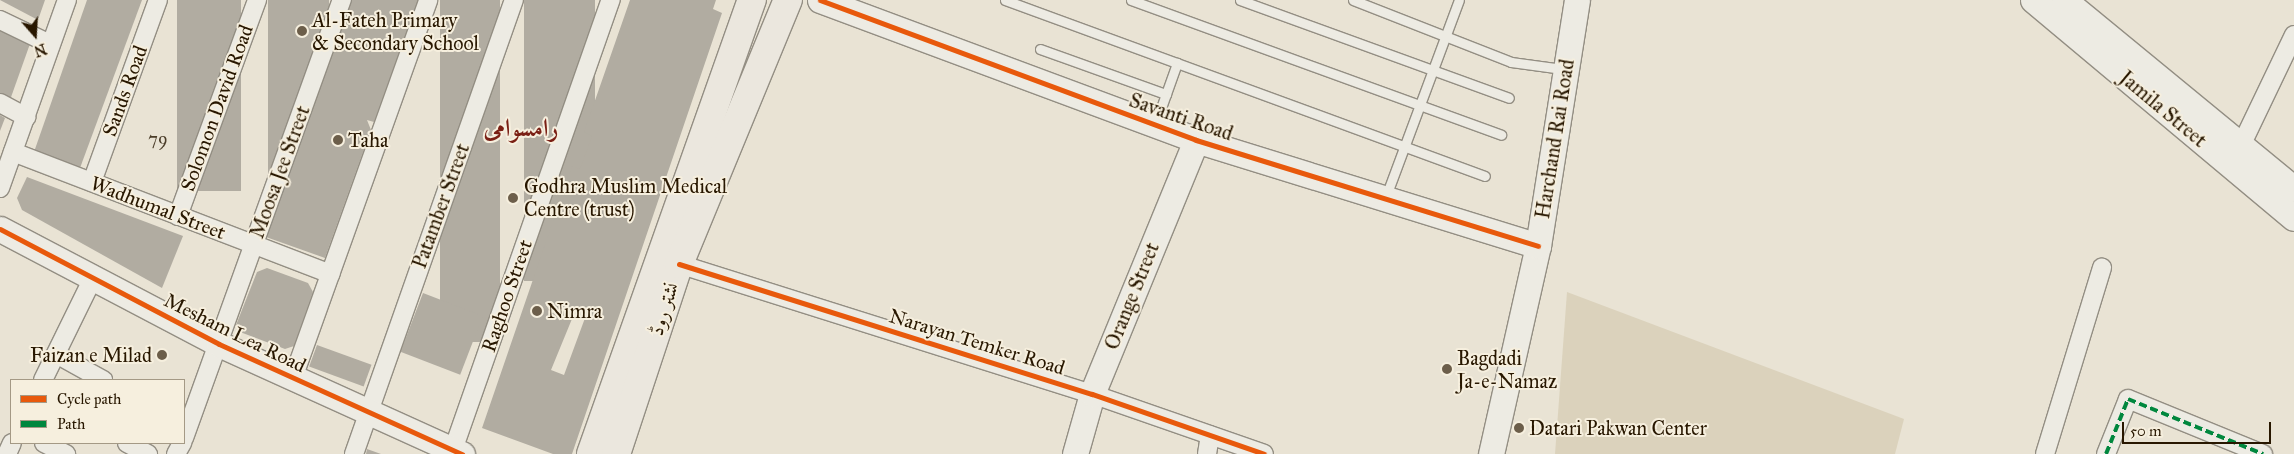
<!DOCTYPE html>
<meta charset="utf-8">
<style>
body{margin:0}
#map{position:relative;width:2294px;height:454px;overflow:hidden;background:#e9e3d4;font-family:"IM FELL Great Primer",Amiri,serif}
div>[style]{position:absolute}
[style*='--x']{left:calc(var(--x)*1px);top:calc(var(--y)*1px);width:calc(var(--w)*1px);rotate:calc(var(--a)*1deg)}
.green>*{inset:0;background:#dbd2bc}
.building>*{inset:0;background:#b1aca1;transform-origin:0 0}
.roads{filter:drop-shadow(1px 0 #938e83) drop-shadow(-1px 0 #938e83) drop-shadow(0 1px #938e83) drop-shadow(0 -1px #938e83)}
.lane>*{height:9px;margin:-4.5px;padding:0 4.5px;transform-origin:4.5px;border-radius:4.5px;background:#edebe3}
.street>*{height:18px;margin:-9px;padding:0 9px;transform-origin:9px;border-radius:9px;background:#edebe3}
.secondary>*{height:25px;margin:-12.5px;padding:0 12.5px;transform-origin:12.5px;border-radius:12.5px;background:#edebe3}
.primary>*{height:28px;margin:-14px;padding:0 14px;transform-origin:14px;border-radius:14px;background:#ebe7de}
.quiet>*{height:4px;margin-top:-2px;transform-origin:0;background:repeating-linear-gradient(90deg,#00873e 0 8px,transparent 0 12px)}
.cycleway>*{height:5px;margin:-2.5px;padding:0 2.5px;transform-origin:2.5px;border-radius:2.5px;background:#e8590c}
.dots>*{width:14px;height:14px;translate:-50% -50%;box-sizing:border-box;border:2px solid #f6efde;border-radius:50%}
span{translate:-50% -50%;white-space:nowrap;text-align:center;line-height:1.15;-webkit-text-stroke:4px #f6efde;paint-order:stroke}
.number-label{font-size:18px;color:#4a3c28}
.number-label span{-webkit-text-stroke-width:0}
.poi-label{font-size:20px;color:#281700}
.left{translate:0 -50%;text-align:left}
.right{translate:-100% -50%;text-align:right}
.street-label{font-size:20px;color:#281700}
.district-label{font-size:25px;color:#7a1f14;font-weight:700}
.legend{position:absolute;left:10px;top:379px;width:175px;height:65px;box-sizing:border-box;background:#f6efde;border:1px solid #a49985;margin:0;padding:6px 9px;list-style:none;font-size:15px;color:#281700}
.legend li{display:flex;align-items:center;gap:10px;height:25px}
.legend b{width:25px;border:1px solid #a49985}
.north{position:absolute;left:10px;top:10px;width:50px;height:50px;-webkit-text-stroke:4px #f6efde;paint-order:stroke;rotate:161deg;font-size:14px;font-weight:700;line-height:20px;text-align:center;color:#281700}
.north::after{content:'';display:block;margin:auto;width:18px;height:22px;background:#281700;clip-path:polygon(50% 0,100% 100%,50% 72%,0 100%)}
.scale{position:absolute;left:2122px;top:422px;width:149px;height:22px;box-sizing:border-box;border:2px solid #281700;border-top:0;padding-left:6px;font-size:15px;line-height:18px;white-space:nowrap;color:#281700;-webkit-text-stroke:4px #f6efde;paint-order:stroke}
</style>
<div id="map">
<div class="green">
<i style="clip-path:polygon(1567px 292px,1904px 419px,1895px 454px,1555px 454px)"></i>
</div>
<div class="building">
<i style="clip-path:polygon(0 0,45px 0,38px 20px)"></i>
<i style="clip-path:polygon(87px 0,142px 0,80px 168px,34px 152px)"></i>
<i style="left:177px;top:0;width:64px;height:191px"></i>
<i style="left:268px;top:0;width:61px;height:223px"></i>
<i style="clip-path:polygon(352px 0,418px 0,374px 122px,367px 120px,371px 130px,325px 258px,266px 237px)"></i>
<i style="left:440px;top:0;width:60px;height:342px"></i>
<i style="left:524px;top:0;width:71px;height:281px"></i>
<i style="clip-path:polygon(evenodd,630px 0,716px 0,713px 9px,722px 13px,572px 454px,553px 454px,482px 428px,572px 166px,580px 169px,592px 136px,584px 132px,630px 0,574px 314px,585px 318px,564px 375px,551px 370px,574px 314px)"></i>
<i style="clip-path:polygon(0 26px,31px 41px,10px 100px,0 95px)"></i>
<i style="clip-path:polygon(0 115px,5px 118px,0 131px)"></i>
<i style="clip-path:polygon(27px 177px,183px 236px,162px 288px,22px 210px,17px 198px)"></i>
<i style="clip-path:polygon(267px 268px,308px 283px,313px 292px,294px 346px,285px 349px,240px 332px,236px 325px,257px 272px)"></i>
<i style="left:423px;top:293px;width:64px;height:63px;rotate:21deg"></i>
<i style="left:317px;top:345px;width:58px;height:23px;rotate:20deg"></i>
<i style="clip-path:polygon(367px 449px,381px 454px,366px 454px)"></i>
</div>
<div class="roads">
<div class="lane">
<i style="--x:1005;--y:0;--w:511;--a:20.14"></i>
<i style="--x:1131;--y:0;--w:394;--a:20"></i>
<i style="--x:1240;--y:0;--w:286;--a:20"></i>
<i style="--x:1353;--y:0;--w:170;--a:21.4"></i>
<i style="--x:1511;--y:62;--w:52;--a:7.7"></i>
<i style="--x:1040;--y:49;--w:134;--a:19.7"></i>
<i style="--x:1156;--y:122;--w:63;--a:-70.4"></i>
<i style="--x:1386;--y:196;--w:209;--a:-69.6"></i>
</div>
<div class="street">
<i style="--x:0;--y:20;--w:55;--a:25.6"></i>
<i style="--x:0;--y:103;--w:30;--a:28"></i>
<i style="--x:13;--y:152;--w:340;--a:21"></i>
<i style="--x:2237;--y:154;--w:132;--a:-64.4"></i>
<i style="--x:92;--y:182;--w:194;--a:-70.1"></i>
<i style="--x:0;--y:188;--w:200;--a:-70.4"></i>
<i style="--x:178;--y:216;--w:230;--a:-69.9"></i>
<i style="--x:679;--y:264;--w:433;--a:17.5"></i>
<i style="--x:1092;--y:394;--w:182;--a:19.2"></i>
<i style="--x:56;--y:354;--w:54;--a:29"></i>
<i style="--x:293;--y:378;--w:401;--a:-70.3"></i>
<i style="--x:43;--y:380;--w:114;--a:-63.9"></i>
<i style="--x:184;--y:438;--w:466;--a:-70.2"></i>
<i style="--x:44;--y:443;--w:25;--a:27"></i>
<i style="--x:127;--y:443;--w:24;--a:28"></i>
<i style="--x:453;--y:450;--w:477;--a:-70.7"></i>
<i style="--x:7;--y:454;--w:12;--a:-66"></i>
<i style="--x:176;--y:454;--w:13;--a:-61"></i>
<i style="--x:354;--y:454;--w:481;--a:-70.6"></i>
<i style="--x:1207;--y:454;--w:19;--a:-81"></i>
<i style="--x:2045;--y:454;--w:195;--a:-73"></i>
<i style="--x:2106;--y:454;--w:59;--a:-68.2"></i>
<i style="--x:2128;--y:399;--w:146;--a:22.2"></i>
</div>
<div class="secondary">
<i style="--x:820;--y:0;--w:401;--a:20.4"></i>
<i style="--x:1196;--y:140;--w:358;--a:17.2"></i>
<i style="--x:2033;--y:0;--w:340;--a:39.9"></i>
<i style="--x:2064;--y:0;--w:298;--a:39.4"></i>
<i style="--x:0;--y:229;--w:247;--a:27.7"></i>
<i style="--x:219;--y:344;--w:267;--a:24.4"></i>
<i style="--x:1075;--y:454;--w:62;--a:-74.2"></i>
<i style="--x:1092;--y:394;--w:274;--a:-67.7"></i>
<i style="--x:1491;--y:454;--w:213;--a:-77.3"></i>
<i style="--x:1538;--y:246;--w:249;--a:-81"></i>
</div>
<div class="primary">
<i style="--x:591;--y:454;--w:482;--a:-70.5"></i>
<i style="--x:616;--y:454;--w:200;--a:-71.7"></i>
<i style="--x:679;--y:264;--w:286;--a:-67.6"></i>
</div>
</div>
<div class="quiet">
<i style="--x:2106;--y:454;--w:59;--a:-68.2"></i>
<i style="--x:2128;--y:399;--w:146;--a:22.2"></i>
</div>
<div class="cycleway">
<i style="--x:820;--y:0;--w:401;--a:20.4"></i>
<i style="--x:1196;--y:140;--w:358;--a:17.2"></i>
<i style="--x:0;--y:229;--w:247;--a:27.7"></i>
<i style="--x:219;--y:344;--w:267;--a:24.4"></i>
<i style="--x:679;--y:264;--w:433;--a:17.5"></i>
<i style="--x:1092;--y:394;--w:182;--a:19.2"></i>
</div>
<div class="dots">
<i style="left:302px;top:31px;background:#6c5e4a"></i>
<i style="left:338px;top:140px;background:#6c5e4a"></i>
<i style="left:513px;top:198px;background:#6c5e4a"></i>
<i style="left:537px;top:311px;background:#6c5e4a"></i>
<i style="left:162px;top:355px;background:#6c5e4a"></i>
<i style="left:1447px;top:369px;background:#6c5e4a"></i>
<i style="left:1519px;top:428px;background:#6c5e4a"></i>
</div>
<div class="number-label">
<span style="left:158px;top:139px">79</span>
</div>
<div class="poi-label">
<span class="left" style="left:312px;top:32px">Al-Fateh Primary<br>&amp; Secondary School</span>
<span class="left" style="left:348px;top:140px">Taha</span>
<span class="left" style="left:524px;top:198px">Godhra Muslim Medical<br>Centre (trust)</span>
<span class="left" style="left:547px;top:311px">Nimra</span>
<span class="right" style="left:152px;top:355px">Faizan e Milad</span>
<span class="left" style="left:1457px;top:370px">Bagdadi<br>Ja-e-Namaz</span>
<span class="left" style="left:1529px;top:428px">Datari Pakwan Center</span>
</div>
<div class="street-label">
<span style="left:125px;top:91px;rotate:-70deg">Sands Road</span>
<span style="left:217px;top:108px;rotate:-70deg">Solomon David Road</span>
<span style="left:2163px;top:109px;rotate:40deg">Jamila Street</span>
<span style="left:1181px;top:117px;rotate:19deg">Savanti Road</span>
<span style="left:1555px;top:139px;rotate:-81deg">Harchand Rai Road</span>
<span style="left:280px;top:172px;rotate:-70deg">Moosa Jee Street</span>
<span style="left:441px;top:206px;rotate:-70deg">Patamber Street</span>
<span style="left:158px;top:208px;rotate:21deg">Wadhumal Street</span>
<span style="left:507px;top:296px;rotate:-71deg">Raghoo Street</span>
<span style="left:1132px;top:296px;rotate:-68deg">Orange Street</span>
<span style="left:664px;top:309px;rotate:-72deg">نشتر روڈ</span>
<span style="left:235px;top:333px;rotate:26deg">Mesham Lea Road</span>
<span style="left:977px;top:342px;rotate:17deg">Narayan Temker Road</span>
</div>
<div class="district-label">
<span style="left:521px;top:128px">رامسوامی</span>
</div>
<ul class="legend">
<li><b style="height:6px;background:#e8590c"></b>Cycle path</li>
<li><b style="height:6px;background:#00873e"></b>Path</li>
</ul>
<div class="north">N</div>
<div class="scale">50 m</div>
</div>
